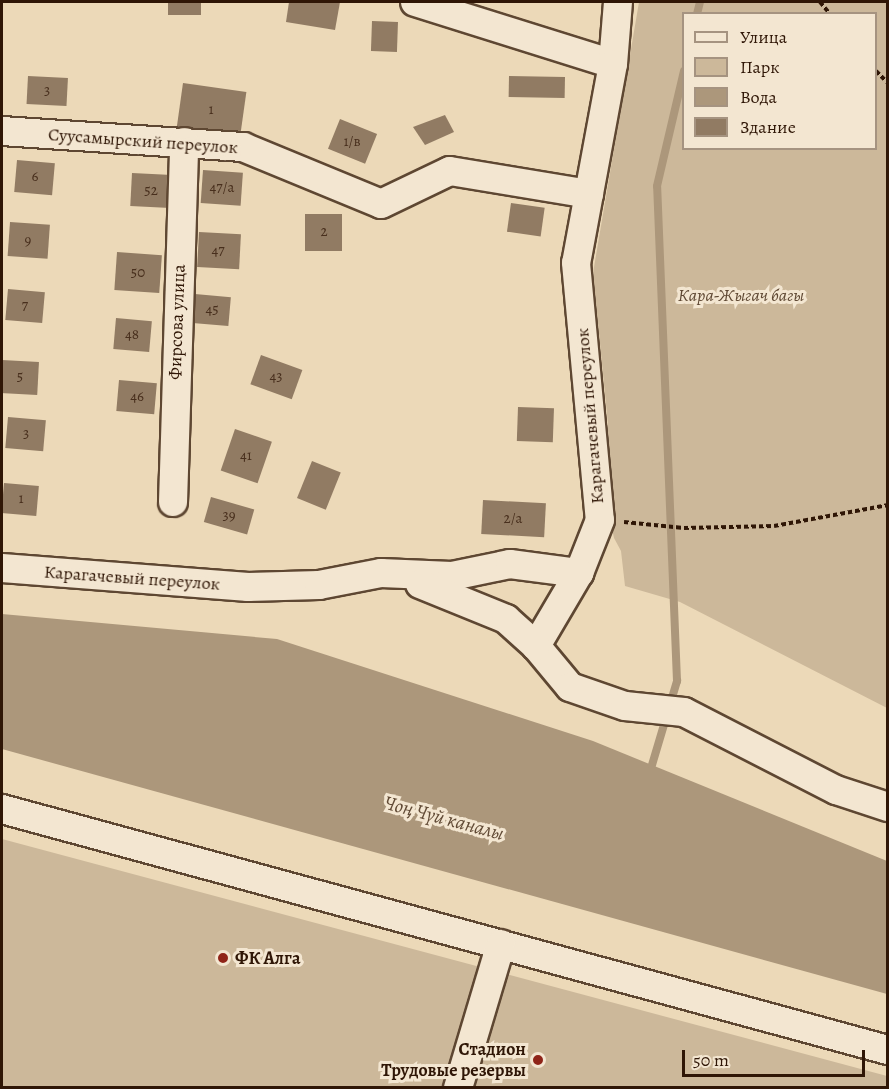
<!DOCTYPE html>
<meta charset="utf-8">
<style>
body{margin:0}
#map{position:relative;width:889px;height:1089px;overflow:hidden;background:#ecd9b8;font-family:Alegreya,serif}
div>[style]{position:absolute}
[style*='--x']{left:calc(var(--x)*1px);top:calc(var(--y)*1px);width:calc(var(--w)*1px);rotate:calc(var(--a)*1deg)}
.green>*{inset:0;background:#ccb89a}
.water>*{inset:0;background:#ac977b}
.stream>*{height:8px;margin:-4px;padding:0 4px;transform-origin:4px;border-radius:4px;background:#ac977b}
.building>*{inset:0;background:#917b63;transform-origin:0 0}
.path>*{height:4px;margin-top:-2px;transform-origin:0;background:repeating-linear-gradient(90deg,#2f1606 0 4.5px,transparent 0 7.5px)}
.roads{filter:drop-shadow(2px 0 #5e4732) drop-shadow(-2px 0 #5e4732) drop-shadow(0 2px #5e4732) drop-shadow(0 -2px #5e4732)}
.minor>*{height:28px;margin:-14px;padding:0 14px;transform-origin:14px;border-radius:14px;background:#f3e6d1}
.dots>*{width:16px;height:16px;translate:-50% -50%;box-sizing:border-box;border:3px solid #f3e6d1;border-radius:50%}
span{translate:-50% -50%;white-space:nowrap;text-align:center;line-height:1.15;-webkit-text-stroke:6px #f3e6d1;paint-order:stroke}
.number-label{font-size:15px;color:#482f1d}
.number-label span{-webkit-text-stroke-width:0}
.street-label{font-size:18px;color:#2f1606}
.park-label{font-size:18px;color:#5e4732;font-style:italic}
.poi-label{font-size:18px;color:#2f1606;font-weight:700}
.left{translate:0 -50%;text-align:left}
.right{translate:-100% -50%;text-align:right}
.water-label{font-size:20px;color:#614a35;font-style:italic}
.frame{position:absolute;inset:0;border:3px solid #2f1606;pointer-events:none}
.legend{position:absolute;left:682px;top:12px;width:195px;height:138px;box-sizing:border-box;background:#f3e6d1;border:2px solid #a59380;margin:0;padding:8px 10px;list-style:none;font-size:18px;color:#2f1606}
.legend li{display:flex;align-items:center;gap:12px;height:30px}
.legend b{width:30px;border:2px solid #a59380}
.scale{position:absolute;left:682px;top:1050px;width:183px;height:27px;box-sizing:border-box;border:3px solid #2f1606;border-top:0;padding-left:8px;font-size:18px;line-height:21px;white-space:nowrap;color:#2f1606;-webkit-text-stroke:4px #f3e6d1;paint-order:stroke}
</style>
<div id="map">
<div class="green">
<i style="clip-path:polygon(evenodd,639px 2px,887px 2px,887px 708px,680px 602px,625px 586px,621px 551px,614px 538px,607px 505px,608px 424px,593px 273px,639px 2px,684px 14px,876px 14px,876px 148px,684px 148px,684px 14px)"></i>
<i style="clip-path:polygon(2px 839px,887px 1076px,887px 1087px,2px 1087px)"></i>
</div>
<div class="water">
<i style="clip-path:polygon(2px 614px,277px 639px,593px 741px,887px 861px,887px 994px,2px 749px)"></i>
</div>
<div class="stream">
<i style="--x:697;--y:14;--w:12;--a:-76"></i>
<i style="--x:652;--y:765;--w:88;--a:-73.4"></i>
<i style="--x:677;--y:681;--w:495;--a:-92.3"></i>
<i style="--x:657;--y:186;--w:118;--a:-76.8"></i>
</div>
<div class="building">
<i style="left:168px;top:2px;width:33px;height:13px"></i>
<i style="clip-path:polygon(289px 2px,340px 2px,335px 30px,286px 22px)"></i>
<i style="left:372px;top:21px;width:26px;height:30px;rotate:2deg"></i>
<i style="left:28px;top:76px;width:40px;height:28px;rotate:3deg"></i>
<i style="left:509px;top:76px;width:56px;height:21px;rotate:1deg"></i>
<i style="left:183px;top:83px;width:64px;height:45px;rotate:8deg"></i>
<i style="clip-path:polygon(445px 115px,454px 132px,425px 145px,413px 127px)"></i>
<i style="left:340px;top:119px;width:40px;height:32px;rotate:22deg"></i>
<i style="left:17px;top:160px;width:38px;height:32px;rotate:5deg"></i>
<i style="left:203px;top:170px;width:40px;height:33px;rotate:4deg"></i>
<i style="left:132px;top:173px;width:40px;height:33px;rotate:3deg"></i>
<i style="left:511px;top:203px;width:34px;height:29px;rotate:8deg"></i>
<i style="left:305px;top:214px;width:37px;height:37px"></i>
<i style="left:10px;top:222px;width:40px;height:34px;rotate:4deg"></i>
<i style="left:199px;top:232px;width:42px;height:35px;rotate:3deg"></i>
<i style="left:117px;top:252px;width:45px;height:38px;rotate:4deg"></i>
<i style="left:8px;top:289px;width:37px;height:31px;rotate:5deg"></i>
<i style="left:195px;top:294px;width:36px;height:29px;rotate:5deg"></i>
<i style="left:116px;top:318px;width:36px;height:31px;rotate:5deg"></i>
<i style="left:261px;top:355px;width:44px;height:31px;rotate:20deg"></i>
<i style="left:2px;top:360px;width:37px;height:33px;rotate:3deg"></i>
<i style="left:119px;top:380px;width:38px;height:31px;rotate:5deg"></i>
<i style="left:518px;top:407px;width:36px;height:34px;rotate:2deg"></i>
<i style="left:8px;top:417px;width:38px;height:31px;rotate:5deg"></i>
<i style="left:235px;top:429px;width:39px;height:44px;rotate:19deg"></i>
<i style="left:312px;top:461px;width:31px;height:40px;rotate:22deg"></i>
<i style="left:4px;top:483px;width:35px;height:30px;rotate:5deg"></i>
<i style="left:211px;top:497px;width:45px;height:26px;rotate:16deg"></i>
<i style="left:483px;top:500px;width:63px;height:34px;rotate:3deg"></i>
</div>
<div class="path">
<i style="--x:820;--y:2;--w:16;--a:50"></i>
<i style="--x:876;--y:71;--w:17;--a:45"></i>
<i style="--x:624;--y:522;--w:60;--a:5.7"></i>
<i style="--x:684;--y:528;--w:90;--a:-1.3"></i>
<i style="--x:774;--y:526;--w:116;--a:-10.4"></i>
</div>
<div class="roads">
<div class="minor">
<i style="--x:415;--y:2;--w:207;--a:17.4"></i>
<i style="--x:618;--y:2;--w:62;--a:94.6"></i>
<i style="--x:613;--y:64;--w:202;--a:100.5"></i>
<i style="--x:576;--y:263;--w:258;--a:84.7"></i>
<i style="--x:600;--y:520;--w:57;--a:111.6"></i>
<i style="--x:579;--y:573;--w:85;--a:120.5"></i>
<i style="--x:536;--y:646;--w:53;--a:50.3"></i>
<i style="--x:570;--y:687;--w:58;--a:19.1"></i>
<i style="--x:625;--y:706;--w:59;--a:5.8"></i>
<i style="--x:684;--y:712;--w:171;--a:27.2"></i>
<i style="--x:836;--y:790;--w:55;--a:18.1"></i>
<i style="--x:2;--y:131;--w:242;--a:3.8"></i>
<i style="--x:243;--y:147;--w:149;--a:22.4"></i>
<i style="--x:381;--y:204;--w:76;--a:-25.6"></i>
<i style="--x:450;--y:171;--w:141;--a:9.4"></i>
<i style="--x:173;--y:502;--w:360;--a:-88.2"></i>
<i style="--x:2;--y:568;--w:247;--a:4.4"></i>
<i style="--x:248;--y:587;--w:71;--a:-1.6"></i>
<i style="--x:319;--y:585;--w:63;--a:-11"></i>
<i style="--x:381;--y:573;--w:71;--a:2.4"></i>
<i style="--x:452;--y:576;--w:59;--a:-11.7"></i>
<i style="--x:510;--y:564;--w:70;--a:7.4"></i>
<i style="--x:420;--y:584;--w:93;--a:22.1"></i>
<i style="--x:506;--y:619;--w:40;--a:42"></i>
<i style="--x:2;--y:809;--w:918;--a:15.22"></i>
<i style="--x:458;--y:1088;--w:150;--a:-73.4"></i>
</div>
</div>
<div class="dots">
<i style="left:223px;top:958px;background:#8f2418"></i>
<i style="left:538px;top:1060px;background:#8f2418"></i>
</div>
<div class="number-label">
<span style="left:47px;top:91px">3</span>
<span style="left:211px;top:110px">1</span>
<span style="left:352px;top:142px">1/в</span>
<span style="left:35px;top:177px">6</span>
<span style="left:222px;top:188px">47/а</span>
<span style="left:151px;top:191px">52</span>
<span style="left:324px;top:232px">2</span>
<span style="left:28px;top:241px">9</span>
<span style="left:218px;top:251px">47</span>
<span style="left:138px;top:273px">50</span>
<span style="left:25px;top:306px">7</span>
<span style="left:212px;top:310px">45</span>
<span style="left:132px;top:335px">48</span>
<span style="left:20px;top:377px">5</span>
<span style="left:276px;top:377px">43</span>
<span style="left:137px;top:397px">46</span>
<span style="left:26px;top:434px">3</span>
<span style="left:246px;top:456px">41</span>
<span style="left:21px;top:499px">1</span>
<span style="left:229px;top:516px">39</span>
<span style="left:513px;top:519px">2/а</span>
</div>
<div class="street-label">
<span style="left:143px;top:141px;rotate:4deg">Суусамырский переулок</span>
<span style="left:177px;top:322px;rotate:-88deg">Фирсова улица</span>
<span style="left:590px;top:416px;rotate:-95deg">Карагачевый переулок</span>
<span style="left:132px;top:578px;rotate:4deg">Карагачевый переулок</span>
</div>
<div class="park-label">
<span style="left:741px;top:295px">Кара-Жыгач багы</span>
</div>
<div class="poi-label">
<span class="left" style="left:235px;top:958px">ФК Алга</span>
<span class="right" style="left:526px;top:1060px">Стадион<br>Трудовые резервы</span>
</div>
<div class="water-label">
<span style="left:444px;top:818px;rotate:15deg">Чоң Чүй каналы</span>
</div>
<div class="frame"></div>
<ul class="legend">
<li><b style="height:8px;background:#f3e6d1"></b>Улица</li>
<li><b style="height:16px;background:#ccb89a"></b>Парк</li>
<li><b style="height:16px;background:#ac977b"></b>Вода</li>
<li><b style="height:16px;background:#917b63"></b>Здание</li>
</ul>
<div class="scale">50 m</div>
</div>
